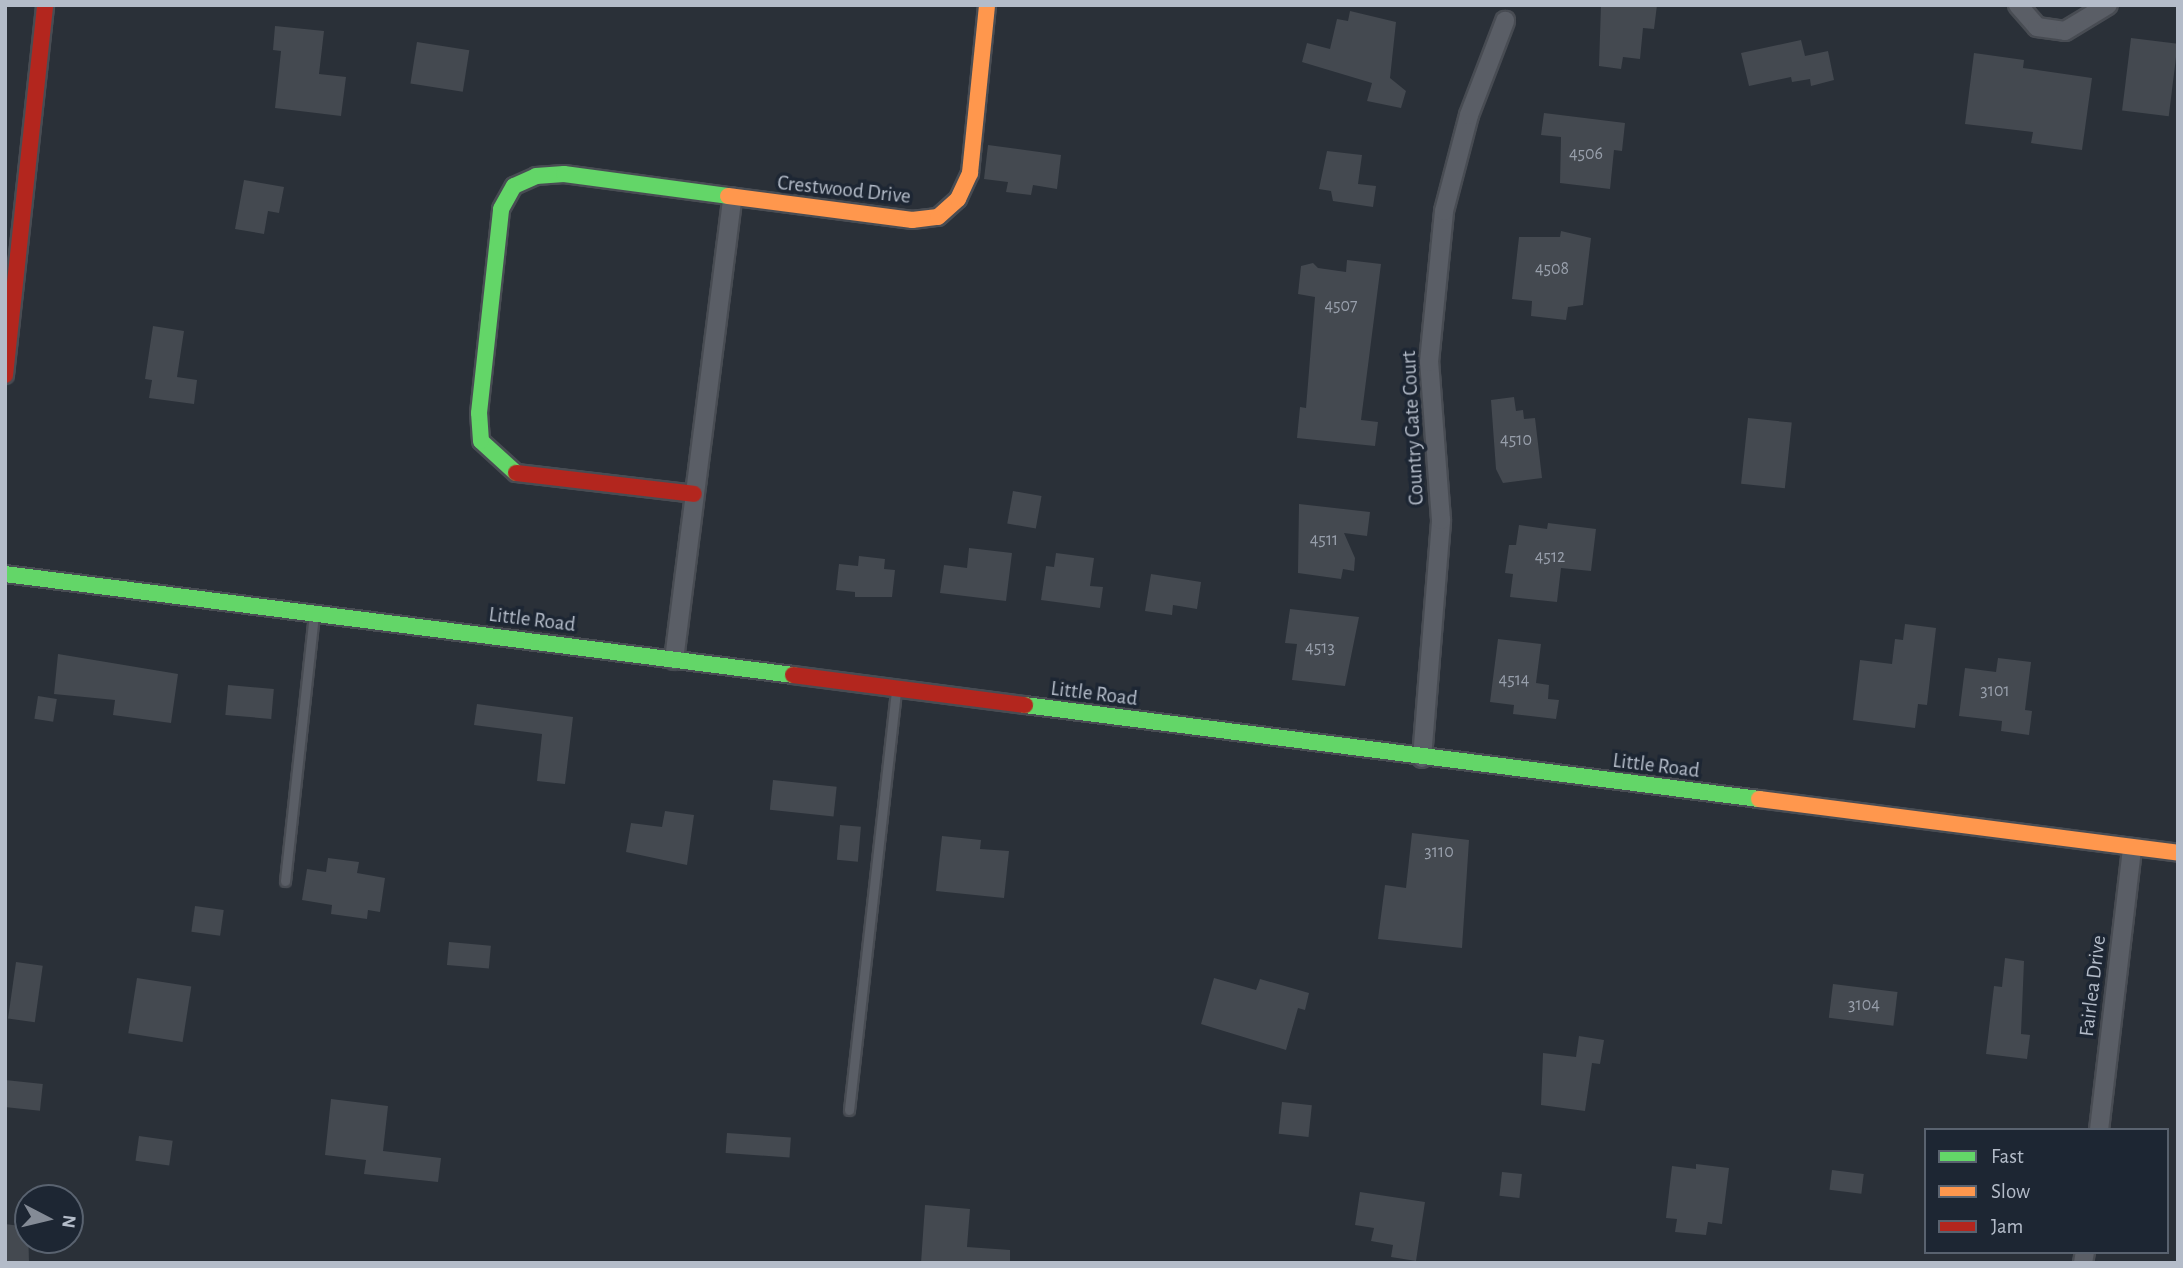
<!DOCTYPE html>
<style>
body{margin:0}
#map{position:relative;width:2183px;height:1268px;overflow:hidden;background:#2a3038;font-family:"Alegreya Sans",sans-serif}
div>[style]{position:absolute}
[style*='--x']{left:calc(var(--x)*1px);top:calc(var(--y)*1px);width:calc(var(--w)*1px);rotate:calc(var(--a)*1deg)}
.building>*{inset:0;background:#444950;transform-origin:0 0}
.roads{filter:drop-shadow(2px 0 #484c53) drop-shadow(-2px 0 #484c53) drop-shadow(0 2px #484c53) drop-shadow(0 -2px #484c53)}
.lane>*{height:9px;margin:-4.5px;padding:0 4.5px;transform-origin:4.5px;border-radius:4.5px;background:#5a5e66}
.street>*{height:18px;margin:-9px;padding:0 9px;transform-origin:9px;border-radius:9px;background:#5a5e66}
.fast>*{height:16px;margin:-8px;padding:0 8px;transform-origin:8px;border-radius:8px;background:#63d668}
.slow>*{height:16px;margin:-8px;padding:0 8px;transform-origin:8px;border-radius:8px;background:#ff974d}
.jam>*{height:16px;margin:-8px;padding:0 8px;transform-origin:8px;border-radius:8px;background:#b3261e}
span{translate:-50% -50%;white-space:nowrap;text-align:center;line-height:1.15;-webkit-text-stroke:7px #1d2633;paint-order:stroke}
.number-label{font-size:18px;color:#989fab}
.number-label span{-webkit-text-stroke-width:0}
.street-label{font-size:21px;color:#b4bcc9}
.frame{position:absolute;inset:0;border:7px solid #b4bcc9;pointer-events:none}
.legend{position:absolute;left:1924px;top:1128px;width:245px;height:126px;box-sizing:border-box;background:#1d2633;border:2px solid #59626f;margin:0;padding:9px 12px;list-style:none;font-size:21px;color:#b4bcc9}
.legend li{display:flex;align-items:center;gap:14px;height:35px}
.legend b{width:35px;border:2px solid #59626f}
.north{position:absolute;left:14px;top:1184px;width:70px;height:70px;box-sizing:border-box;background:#1d2633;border:2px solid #59626f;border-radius:50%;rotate:97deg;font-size:19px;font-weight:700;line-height:28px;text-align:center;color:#b4bcc9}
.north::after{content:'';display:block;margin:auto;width:24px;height:32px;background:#848b96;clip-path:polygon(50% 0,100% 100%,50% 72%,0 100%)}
</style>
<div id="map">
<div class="building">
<i style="clip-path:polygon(1601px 5px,1657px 5px,1654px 29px,1643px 28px,1640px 59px,1623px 57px,1621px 69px,1599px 66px)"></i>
<i style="clip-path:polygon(1350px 11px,1396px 22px,1390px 78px,1406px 91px,1401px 108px,1367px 101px,1372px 83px,1302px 62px,1307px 43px,1330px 49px,1337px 19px,1348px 21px)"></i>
<i style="clip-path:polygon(275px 26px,324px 31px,319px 74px,346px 77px,341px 116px,275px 108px,281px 51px,273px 50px)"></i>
<i style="left:2131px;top:38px;width:47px;height:73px;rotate:7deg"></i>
<i style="clip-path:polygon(1801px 40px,1805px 56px,1828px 51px,1834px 80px,1811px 86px,1810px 79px,1792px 82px,1791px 77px,1749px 86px,1741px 53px)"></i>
<i style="left:417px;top:42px;width:53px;height:42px;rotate:9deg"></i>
<i style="clip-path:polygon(1974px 53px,2024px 60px,2023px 68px,2092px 78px,2082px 150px,2031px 143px,2033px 132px,1965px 124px)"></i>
<i style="clip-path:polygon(1544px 113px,1625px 123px,1622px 151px,1614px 150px,1610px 189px,1560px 183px,1561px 137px,1541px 135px)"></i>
<i style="clip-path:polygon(988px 145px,1061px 155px,1057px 189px,1033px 185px,1031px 195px,1006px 192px,1008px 182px,984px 179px)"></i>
<i style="clip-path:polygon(1327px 151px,1362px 155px,1358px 184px,1376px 186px,1373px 207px,1333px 201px,1331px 191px,1319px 189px)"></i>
<i style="clip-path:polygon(244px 180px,284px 187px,279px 213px,268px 211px,264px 234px,235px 229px)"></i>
<i style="clip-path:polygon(1561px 231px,1591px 238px,1583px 305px,1568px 307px,1566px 320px,1531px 316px,1532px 301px,1512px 299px,1519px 237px,1560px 237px)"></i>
<i style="clip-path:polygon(1347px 260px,1381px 264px,1361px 420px,1378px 422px,1375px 446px,1297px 438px,1300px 407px,1306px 408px,1315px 297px,1298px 294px,1301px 266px,1313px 263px,1318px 268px,1346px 272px)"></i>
<i style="clip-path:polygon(153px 326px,184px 331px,177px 377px,197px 380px,194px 404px,149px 398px,152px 380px,145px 379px)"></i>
<i style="clip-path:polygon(1514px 397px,1516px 411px,1523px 410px,1524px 419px,1535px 418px,1542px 478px,1503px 483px,1496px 469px,1491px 400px)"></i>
<i style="left:1748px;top:418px;width:44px;height:66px;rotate:6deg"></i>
<i style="left:1013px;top:491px;width:29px;height:33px;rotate:10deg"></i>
<i style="clip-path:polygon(1299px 504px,1370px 512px,1367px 536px,1344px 533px,1355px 558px,1354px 571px,1343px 569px,1341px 579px,1298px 573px)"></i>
<i style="clip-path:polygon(1548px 523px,1596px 529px,1591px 571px,1561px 568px,1557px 602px,1510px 597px,1513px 574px,1505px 573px,1509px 545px,1516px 545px,1519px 525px,1547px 529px)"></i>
<i style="clip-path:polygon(969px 548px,1012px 553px,1006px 601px,940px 593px,944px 565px,967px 568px)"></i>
<i style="clip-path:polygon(1056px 553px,1094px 558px,1090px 586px,1103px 587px,1100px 608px,1041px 600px,1046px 566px,1054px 567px)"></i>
<i style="clip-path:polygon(859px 556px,885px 559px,884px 569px,895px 570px,892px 597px,855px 597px,855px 592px,836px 590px,839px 564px,858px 566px)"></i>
<i style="clip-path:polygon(1151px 574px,1201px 582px,1197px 609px,1173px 605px,1172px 615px,1145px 611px)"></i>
<i style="clip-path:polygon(1290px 609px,1359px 617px,1345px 686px,1292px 680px,1297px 644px,1285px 643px)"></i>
<i style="clip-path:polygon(1905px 624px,1936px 628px,1927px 705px,1918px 704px,1915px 728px,1853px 720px,1860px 660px,1892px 664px,1895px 639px,1903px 640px)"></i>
<i style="clip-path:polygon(1498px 639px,1541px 644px,1536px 683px,1549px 685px,1548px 699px,1559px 700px,1556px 719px,1513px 714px,1514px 705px,1490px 702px)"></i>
<i style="clip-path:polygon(58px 654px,178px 674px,171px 723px,113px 715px,115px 700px,54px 694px)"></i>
<i style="clip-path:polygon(1998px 658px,2031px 662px,2025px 710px,2032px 711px,2029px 735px,2001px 731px,2002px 721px,1959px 716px,1965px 668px,1996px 672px)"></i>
<i style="left:228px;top:685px;width:46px;height:30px;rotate:5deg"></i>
<i style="left:38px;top:696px;width:19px;height:23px;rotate:9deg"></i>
<i style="clip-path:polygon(477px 704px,573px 717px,565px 784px,537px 781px,542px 734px,474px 725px)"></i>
<i style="left:773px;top:780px;width:64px;height:30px;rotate:6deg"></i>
<i style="clip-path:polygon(665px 811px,694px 815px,687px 865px,626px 852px,631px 823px,662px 827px)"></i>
<i style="left:840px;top:825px;width:21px;height:35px;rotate:5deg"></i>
<i style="clip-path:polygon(1412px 833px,1469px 840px,1462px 948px,1378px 939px,1385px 885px,1406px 888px)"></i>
<i style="clip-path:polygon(942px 836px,981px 840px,980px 849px,1009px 851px,1004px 898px,936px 891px)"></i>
<i style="clip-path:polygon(328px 858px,359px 862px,357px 873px,385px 878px,380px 912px,368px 910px,367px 919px,331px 914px,332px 905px,302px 900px,307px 869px,326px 872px)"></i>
<i style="left:195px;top:906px;width:29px;height:26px;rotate:8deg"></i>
<i style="left:449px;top:942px;width:42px;height:23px;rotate:5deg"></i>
<i style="clip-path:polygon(2005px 958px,2024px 961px,2021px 1034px,2030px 1035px,2027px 1059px,1986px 1054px,1994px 986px,2002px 987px)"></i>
<i style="left:16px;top:962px;width:27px;height:57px;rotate:8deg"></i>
<i style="left:137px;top:978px;width:55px;height:56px;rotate:9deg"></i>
<i style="clip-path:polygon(1214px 978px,1256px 990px,1260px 979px,1309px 993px,1305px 1010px,1298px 1008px,1286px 1050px,1201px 1024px)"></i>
<i style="left:1833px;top:984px;width:65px;height:34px;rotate:7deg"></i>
<i style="clip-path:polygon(1579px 1036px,1604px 1040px,1600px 1064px,1592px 1063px,1585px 1111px,1541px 1105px,1543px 1053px,1576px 1057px)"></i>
<i style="left:5px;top:1080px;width:38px;height:27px;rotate:6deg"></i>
<i style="clip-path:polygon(331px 1099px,388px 1106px,383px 1151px,441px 1158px,438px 1182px,364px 1174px,366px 1160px,325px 1155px)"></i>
<i style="left:1282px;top:1102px;width:30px;height:32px;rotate:6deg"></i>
<i style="left:727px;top:1133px;width:64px;height:20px;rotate:4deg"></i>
<i style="left:139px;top:1136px;width:34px;height:25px;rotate:8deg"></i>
<i style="clip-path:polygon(1696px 1164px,1729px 1168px,1722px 1224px,1708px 1222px,1706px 1235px,1675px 1232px,1677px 1219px,1666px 1218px,1672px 1166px,1696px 1169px)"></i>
<i style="left:1832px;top:1170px;width:32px;height:20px;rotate:7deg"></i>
<i style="left:1502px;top:1172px;width:20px;height:24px;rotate:6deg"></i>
<i style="clip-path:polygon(1360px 1192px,1425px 1202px,1416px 1261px,1391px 1257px,1393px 1245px,1371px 1241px,1374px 1228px,1355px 1225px)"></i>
<i style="clip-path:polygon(925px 1205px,970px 1209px,967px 1247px,1010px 1250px,1010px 1263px,921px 1263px)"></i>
<i style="clip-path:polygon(5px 1224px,28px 1227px,29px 1263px,5px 1261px)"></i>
</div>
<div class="roads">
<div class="lane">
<i style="--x:285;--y:881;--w:268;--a:-83.8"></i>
<i style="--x:849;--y:1110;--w:422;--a:-83.6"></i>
</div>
<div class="street">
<i style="--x:2018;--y:5;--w:29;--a:49"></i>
<i style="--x:2037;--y:27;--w:28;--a:8"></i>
<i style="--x:2065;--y:31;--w:50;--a:-31.2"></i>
<i style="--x:674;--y:660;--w:466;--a:-82.8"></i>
<i style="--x:1422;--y:758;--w:239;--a:-85.4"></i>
<i style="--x:1441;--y:520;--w:158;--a:-94.3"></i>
<i style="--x:1429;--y:362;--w:152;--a:-84.3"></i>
<i style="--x:1444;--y:211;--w:99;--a:-75.4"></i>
<i style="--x:1469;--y:115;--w:101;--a:-69"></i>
<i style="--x:2099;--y:1130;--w:284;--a:-83.3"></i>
<i style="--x:2083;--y:1263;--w:11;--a:-80"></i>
</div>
<div class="fast">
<i style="--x:516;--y:473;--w:47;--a:-137.6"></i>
<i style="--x:481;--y:441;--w:28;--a:-94"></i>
<i style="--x:479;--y:413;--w:205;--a:-83.8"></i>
<i style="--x:501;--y:209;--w:26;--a:-61"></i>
<i style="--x:514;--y:186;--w:24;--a:-24"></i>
<i style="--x:536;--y:176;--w:28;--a:-4"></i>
<i style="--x:564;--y:174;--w:165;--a:7.6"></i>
<i style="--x:5;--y:574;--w:794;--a:7.3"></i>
<i style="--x:1025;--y:705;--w:740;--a:7.3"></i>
</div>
<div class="slow">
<i style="--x:728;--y:196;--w:186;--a:7.4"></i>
<i style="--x:912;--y:220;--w:26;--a:-7"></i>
<i style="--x:938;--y:217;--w:27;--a:-42"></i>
<i style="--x:958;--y:199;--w:29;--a:-65"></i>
<i style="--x:970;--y:173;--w:169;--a:-84.2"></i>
<i style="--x:1759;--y:799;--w:422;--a:7.3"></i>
</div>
<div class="jam">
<i style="--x:5;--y:375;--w:372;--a:-83.8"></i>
<i style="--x:516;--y:473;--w:179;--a:6.7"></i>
<i style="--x:793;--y:675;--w:234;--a:7.4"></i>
</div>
</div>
<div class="number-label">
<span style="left:1586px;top:154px">4506</span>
<span style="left:1552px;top:269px">4508</span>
<span style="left:1341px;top:306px">4507</span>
<span style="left:1516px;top:440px">4510</span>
<span style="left:1324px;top:540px">4511</span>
<span style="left:1550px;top:557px">4512</span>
<span style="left:1320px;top:648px">4513</span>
<span style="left:1514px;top:680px">4514</span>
<span style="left:1995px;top:691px">3101</span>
<span style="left:1439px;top:852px">3110</span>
<span style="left:1864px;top:1005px">3104</span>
</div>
<div class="street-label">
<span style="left:844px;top:190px;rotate:6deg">Crestwood Drive</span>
<span style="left:1413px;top:428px;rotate:-93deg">Country Gate Court</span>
<span style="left:532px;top:620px;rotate:7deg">Little Road</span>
<span style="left:1094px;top:694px;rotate:7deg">Little Road</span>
<span style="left:1656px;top:766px;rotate:7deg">Little Road</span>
<span style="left:2093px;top:986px;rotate:-83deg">Fairlea Drive</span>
</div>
<div class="frame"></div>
<ul class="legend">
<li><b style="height:9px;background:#63d668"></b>Fast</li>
<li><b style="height:9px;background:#ff974d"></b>Slow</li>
<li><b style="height:9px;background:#b3261e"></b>Jam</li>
</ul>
<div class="north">N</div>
</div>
